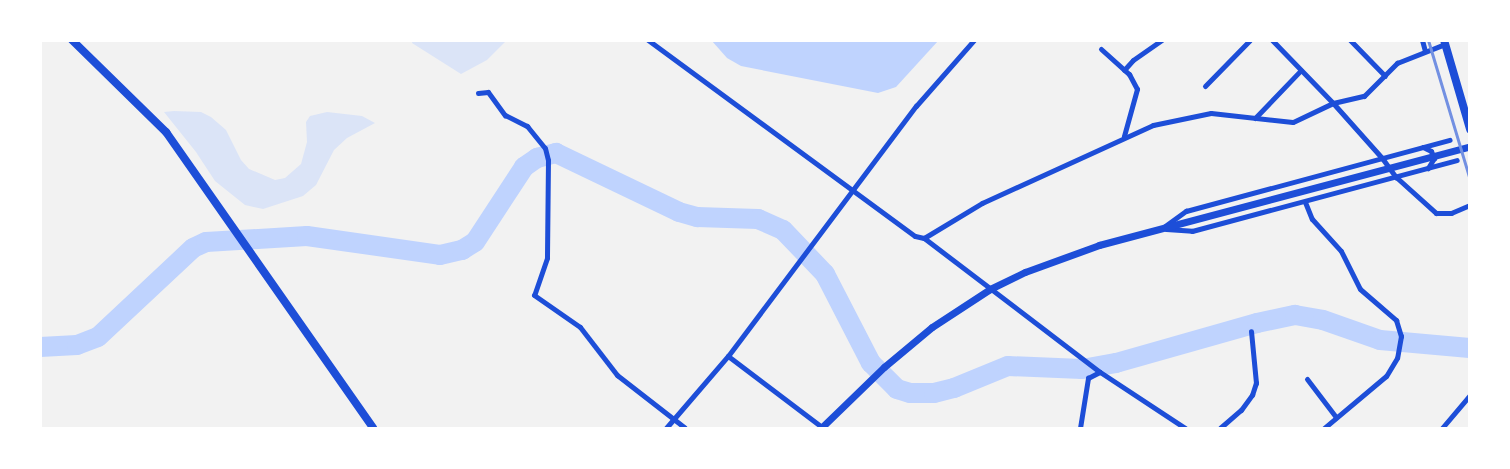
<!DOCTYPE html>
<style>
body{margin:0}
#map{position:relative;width:1510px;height:469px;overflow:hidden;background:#f2f2f2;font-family:"Nunito Sans",sans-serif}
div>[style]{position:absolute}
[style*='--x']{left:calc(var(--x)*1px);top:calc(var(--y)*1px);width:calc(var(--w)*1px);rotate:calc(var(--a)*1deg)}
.green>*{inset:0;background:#dbe4f7}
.water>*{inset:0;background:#bfd3fe}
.river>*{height:20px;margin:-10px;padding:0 10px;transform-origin:10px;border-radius:10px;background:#bfd3fe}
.minor>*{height:5px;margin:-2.5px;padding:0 2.5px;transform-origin:2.5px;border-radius:2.5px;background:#1d4ed8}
.tertiary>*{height:7px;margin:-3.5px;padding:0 3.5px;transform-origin:3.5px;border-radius:3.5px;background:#1d4ed8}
.secondary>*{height:8px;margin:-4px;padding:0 4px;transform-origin:4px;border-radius:4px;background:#1d4ed8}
.rail>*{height:3px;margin:-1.5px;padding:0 1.5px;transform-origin:1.5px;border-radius:1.5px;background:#7290e2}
span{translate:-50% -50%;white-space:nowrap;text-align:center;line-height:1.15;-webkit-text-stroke:6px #fff;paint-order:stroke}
.frame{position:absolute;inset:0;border:42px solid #fff;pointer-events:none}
</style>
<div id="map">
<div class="green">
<i style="clip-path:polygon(413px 40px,506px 40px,506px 41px,487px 60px,461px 74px,412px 43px)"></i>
<i style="clip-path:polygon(174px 111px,201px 112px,211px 117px,226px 130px,241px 160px,249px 169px,275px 180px,285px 178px,301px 164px,307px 142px,306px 122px,310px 116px,327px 112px,362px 116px,375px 123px,347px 138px,334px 150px,316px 185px,303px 196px,263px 209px,245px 205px,215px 181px,196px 152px,164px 112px)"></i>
</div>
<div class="water">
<i style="clip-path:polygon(712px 41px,938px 41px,896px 87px,878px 93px,741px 66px,727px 58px)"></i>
</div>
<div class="river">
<i style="--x:40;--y:347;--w:37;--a:-3"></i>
<i style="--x:77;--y:345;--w:22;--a:-21"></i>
<i style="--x:98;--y:337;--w:130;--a:-43.1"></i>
<i style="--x:193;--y:248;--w:14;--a:-25"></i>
<i style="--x:206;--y:242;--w:101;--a:-3.4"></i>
<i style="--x:307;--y:236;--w:134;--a:8.1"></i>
<i style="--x:440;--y:255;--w:23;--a:-13"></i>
<i style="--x:462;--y:250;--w:15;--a:-32"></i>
<i style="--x:475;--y:242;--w:90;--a:-56.8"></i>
<i style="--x:524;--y:167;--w:16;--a:-35"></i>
<i style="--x:537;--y:158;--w:20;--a:-15"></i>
<i style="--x:556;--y:153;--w:136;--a:25.6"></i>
<i style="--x:679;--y:212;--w:19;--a:16"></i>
<i style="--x:697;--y:217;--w:61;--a:1.9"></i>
<i style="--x:758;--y:219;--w:27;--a:24"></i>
<i style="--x:783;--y:230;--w:61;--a:46.3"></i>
<i style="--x:825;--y:274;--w:100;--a:62.7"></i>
<i style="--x:871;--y:363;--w:37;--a:45"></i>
<i style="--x:897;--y:389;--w:14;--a:17"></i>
<i style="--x:910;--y:393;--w:24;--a:0"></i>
<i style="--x:934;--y:393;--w:21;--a:-14"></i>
<i style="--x:954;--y:388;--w:58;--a:-22.2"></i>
<i style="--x:1008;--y:366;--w:74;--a:2.3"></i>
<i style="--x:1082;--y:369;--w:35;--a:-10"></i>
<i style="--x:1116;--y:363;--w:147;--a:-15.8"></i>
<i style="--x:1257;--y:323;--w:39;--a:-12"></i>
<i style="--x:1295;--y:315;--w:28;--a:10"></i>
<i style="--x:1323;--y:320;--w:60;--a:19.3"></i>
<i style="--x:1380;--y:340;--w:90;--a:5.1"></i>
</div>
<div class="minor">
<i style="--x:648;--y:40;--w:331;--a:36.3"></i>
<i style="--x:915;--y:236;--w:9;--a:13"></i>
<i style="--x:924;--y:238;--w:221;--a:37.3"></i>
<i style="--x:1100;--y:372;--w:102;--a:33.4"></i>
<i style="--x:1272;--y:40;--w:88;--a:45.9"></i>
<i style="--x:1333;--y:103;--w:74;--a:48.3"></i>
<i style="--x:1382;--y:158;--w:24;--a:54"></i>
<i style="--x:1396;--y:177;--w:54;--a:42"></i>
<i style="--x:1436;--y:213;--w:15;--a:0"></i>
<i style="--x:1451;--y:213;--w:21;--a:-23"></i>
<i style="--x:1350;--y:40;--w:50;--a:45.8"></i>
<i style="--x:1422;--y:40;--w:11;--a:75"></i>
<i style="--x:1101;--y:49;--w:38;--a:42"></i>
<i style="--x:1129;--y:74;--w:17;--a:62"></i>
<i style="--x:1137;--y:89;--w:49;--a:105.5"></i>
<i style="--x:1124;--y:70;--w:13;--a:-48"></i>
<i style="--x:1133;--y:60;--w:35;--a:-35"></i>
<i style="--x:1205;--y:86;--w:64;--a:-45.6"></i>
<i style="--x:478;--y:93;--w:10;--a:-6"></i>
<i style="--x:488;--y:92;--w:29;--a:54"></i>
<i style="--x:505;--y:115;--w:25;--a:27"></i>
<i style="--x:527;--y:126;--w:28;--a:51"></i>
<i style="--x:545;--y:148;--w:12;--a:76"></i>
<i style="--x:548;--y:160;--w:98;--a:90.6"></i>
<i style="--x:547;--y:258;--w:39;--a:109"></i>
<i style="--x:534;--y:295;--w:56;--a:34.8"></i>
<i style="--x:580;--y:327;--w:61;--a:52.4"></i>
<i style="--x:617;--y:375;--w:86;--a:37.9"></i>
<i style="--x:1255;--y:118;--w:66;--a:-46.2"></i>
<i style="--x:1423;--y:147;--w:9;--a:27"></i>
<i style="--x:1431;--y:151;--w:8;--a:67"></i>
<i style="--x:1434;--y:158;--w:12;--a:121"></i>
<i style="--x:1305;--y:202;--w:18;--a:68"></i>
<i style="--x:1312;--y:219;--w:43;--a:47.8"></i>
<i style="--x:1341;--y:251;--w:42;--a:63.4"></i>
<i style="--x:1360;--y:289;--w:48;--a:40.7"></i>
<i style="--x:1396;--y:320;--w:17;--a:73"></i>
<i style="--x:1401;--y:336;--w:22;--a:100"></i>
<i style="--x:1397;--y:358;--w:21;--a:121"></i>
<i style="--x:1386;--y:376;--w:81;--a:140"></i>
<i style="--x:1165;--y:226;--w:26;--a:-36"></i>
<i style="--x:1186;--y:211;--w:273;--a:-15.1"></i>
<i style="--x:1166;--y:229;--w:26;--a:4"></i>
<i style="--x:1192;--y:231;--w:274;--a:-15"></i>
<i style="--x:924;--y:238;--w:68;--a:-31.1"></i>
<i style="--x:982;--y:203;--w:188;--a:-24.5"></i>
<i style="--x:1153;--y:125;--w:59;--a:-11.7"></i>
<i style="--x:1211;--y:113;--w:82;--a:6.3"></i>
<i style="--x:1293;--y:122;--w:44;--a:-25.4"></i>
<i style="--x:1333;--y:103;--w:32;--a:-13"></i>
<i style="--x:1364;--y:96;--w:47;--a:-45"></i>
<i style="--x:1397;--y:63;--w:52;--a:-21.6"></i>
<i style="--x:728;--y:356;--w:118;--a:37.1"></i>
<i style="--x:1307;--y:379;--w:48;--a:52.7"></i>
<i style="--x:666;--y:428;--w:95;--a:-49.3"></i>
<i style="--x:728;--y:356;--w:313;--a:-53.1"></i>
<i style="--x:916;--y:106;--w:88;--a:-48.7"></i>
<i style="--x:1080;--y:428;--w:51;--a:-80.9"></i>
<i style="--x:1088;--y:378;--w:13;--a:-27"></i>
<i style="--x:1220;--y:428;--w:28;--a:-41"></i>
<i style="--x:1241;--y:410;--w:19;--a:-54"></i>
<i style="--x:1252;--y:395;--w:13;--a:-72"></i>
<i style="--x:1256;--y:383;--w:52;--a:-95.5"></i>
<i style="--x:1442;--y:428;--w:43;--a:-49.7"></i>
</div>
<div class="tertiary">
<i style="--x:821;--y:428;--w:88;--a:-44.1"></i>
<i style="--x:884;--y:367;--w:62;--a:-39.8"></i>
<i style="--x:932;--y:327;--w:69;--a:-33.2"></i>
<i style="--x:990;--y:289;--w:39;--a:-26"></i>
<i style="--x:1025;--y:272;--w:79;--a:-20"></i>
<i style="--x:1099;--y:245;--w:384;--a:-14.9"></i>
</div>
<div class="secondary">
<i style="--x:72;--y:40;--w:132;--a:44.4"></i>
<i style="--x:166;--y:132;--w:361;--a:55"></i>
<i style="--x:1444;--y:40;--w:93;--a:73.7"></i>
</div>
<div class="rail">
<i style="--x:1428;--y:40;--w:146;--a:73.3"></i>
</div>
<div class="frame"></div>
</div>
